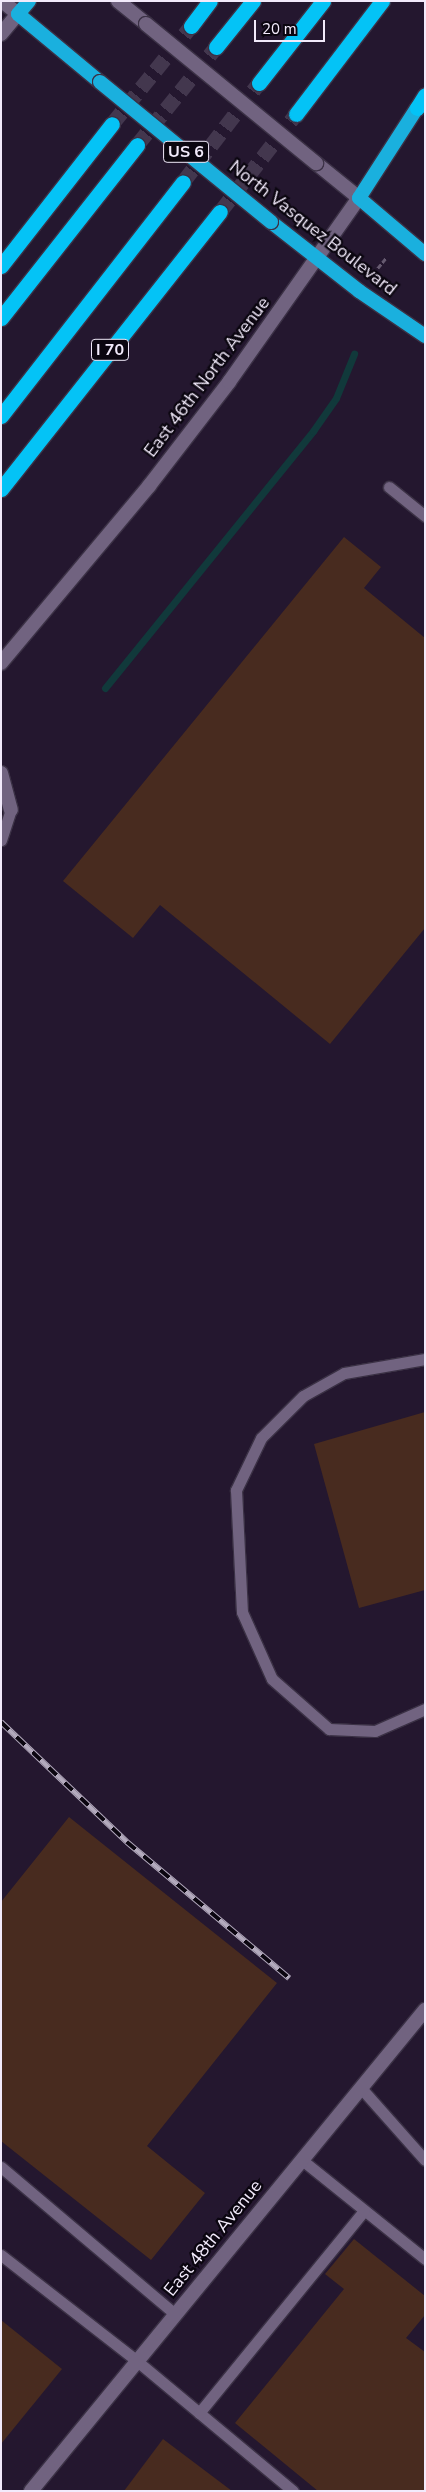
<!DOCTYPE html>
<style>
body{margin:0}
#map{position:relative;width:426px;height:2492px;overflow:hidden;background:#24172f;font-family:"Nunito Sans",sans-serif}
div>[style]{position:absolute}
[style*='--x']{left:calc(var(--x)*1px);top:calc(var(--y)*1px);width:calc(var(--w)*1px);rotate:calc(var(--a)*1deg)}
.stream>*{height:7px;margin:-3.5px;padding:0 3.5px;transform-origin:3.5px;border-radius:3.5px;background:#11393b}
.building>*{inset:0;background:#482b1f}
.motorway-tunnel>*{height:15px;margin-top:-7.5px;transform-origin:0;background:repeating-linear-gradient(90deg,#43374e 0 15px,transparent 0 23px)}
.path>*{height:3px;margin-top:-1.5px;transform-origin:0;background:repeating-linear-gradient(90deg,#665a70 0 5px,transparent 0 7.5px)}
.roads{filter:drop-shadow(1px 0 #3b3145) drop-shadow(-1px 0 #3b3145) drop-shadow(0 1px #3b3145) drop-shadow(0 -1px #3b3145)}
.service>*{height:11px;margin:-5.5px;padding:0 5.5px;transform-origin:5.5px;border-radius:5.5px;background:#716380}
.minor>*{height:14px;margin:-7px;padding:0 7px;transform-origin:7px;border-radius:7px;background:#716380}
.tertiary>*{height:14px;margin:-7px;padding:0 7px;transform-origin:7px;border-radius:7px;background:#716380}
.secondary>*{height:14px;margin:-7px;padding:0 7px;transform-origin:7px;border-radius:7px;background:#716380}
.trunk>*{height:14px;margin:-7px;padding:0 7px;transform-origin:7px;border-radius:7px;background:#1ab0de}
.motorway>*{height:15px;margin:-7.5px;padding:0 7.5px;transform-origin:7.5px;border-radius:7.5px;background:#04c3f6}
.rail>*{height:5.5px;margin-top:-2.75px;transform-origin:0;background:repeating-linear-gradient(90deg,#0b0610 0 11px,#b3aabd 0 22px);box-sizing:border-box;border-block:1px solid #b3aabd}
.bridges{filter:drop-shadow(1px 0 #3b3145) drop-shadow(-1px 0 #3b3145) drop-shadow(0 1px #3b3145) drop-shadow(0 -1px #3b3145)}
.secondary-bridge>*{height:14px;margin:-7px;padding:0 7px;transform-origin:7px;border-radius:7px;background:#716380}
.trunk-bridge>*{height:14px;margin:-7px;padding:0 7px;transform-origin:7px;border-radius:7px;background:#1ab0de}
span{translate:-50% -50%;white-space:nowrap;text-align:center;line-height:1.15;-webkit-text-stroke:4.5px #0b0610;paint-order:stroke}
.shield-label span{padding:1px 4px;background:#0b0610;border:1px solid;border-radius:4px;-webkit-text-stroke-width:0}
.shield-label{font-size:16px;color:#f2eafb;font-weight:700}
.street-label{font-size:18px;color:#f2eafb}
.frame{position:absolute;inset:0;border:2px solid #f2eafb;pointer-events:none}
.scale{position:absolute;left:254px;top:20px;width:71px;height:22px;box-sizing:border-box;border:2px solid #f2eafb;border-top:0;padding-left:6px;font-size:15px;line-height:18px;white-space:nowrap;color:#f2eafb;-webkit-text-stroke:4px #0b0610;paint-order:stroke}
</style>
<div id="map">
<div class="stream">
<i style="--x:105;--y:688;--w:331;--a:-51"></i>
<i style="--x:313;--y:431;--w:40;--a:-55.1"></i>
<i style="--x:336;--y:398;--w:48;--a:-67.8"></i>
</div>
<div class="building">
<i style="clip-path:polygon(344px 537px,381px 567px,364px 588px,425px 638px,425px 928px,330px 1044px,160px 905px,133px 938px,63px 881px)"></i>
<i style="clip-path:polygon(425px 1412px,425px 1590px,359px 1608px,314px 1444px)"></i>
<i style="clip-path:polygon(69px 1817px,277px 1983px,147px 2146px,205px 2193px,151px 2260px,1px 2141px,1px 1902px)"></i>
<i style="clip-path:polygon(354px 2239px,425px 2296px,425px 2315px,406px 2338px,425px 2352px,425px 2491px,318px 2491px,235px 2423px,344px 2289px,325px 2274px)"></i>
<i style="clip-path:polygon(1px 2320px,62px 2369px,1px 2444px)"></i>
<i style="clip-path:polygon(163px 2439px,232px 2491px,124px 2491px)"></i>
</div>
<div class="motorway-tunnel">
<i style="--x:112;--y:124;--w:126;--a:-51.1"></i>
<i style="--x:137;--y:145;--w:126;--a:-51.1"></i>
<i style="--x:183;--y:182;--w:125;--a:-52.5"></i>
<i style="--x:220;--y:212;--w:124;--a:-52.2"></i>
</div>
<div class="path">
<i style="--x:373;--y:274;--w:22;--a:-51"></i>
</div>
<div class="roads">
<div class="service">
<i style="--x:389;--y:487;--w:46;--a:38.9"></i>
<i style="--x:1;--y:840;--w:32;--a:-72"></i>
<i style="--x:425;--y:1359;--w:82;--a:170.2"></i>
<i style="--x:344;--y:1373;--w:47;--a:150.7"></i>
<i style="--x:303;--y:1396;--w:59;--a:135"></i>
<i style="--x:261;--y:1438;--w:58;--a:115.7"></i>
<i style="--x:236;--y:1490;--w:122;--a:87.2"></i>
<i style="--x:242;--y:1612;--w:73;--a:65.9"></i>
<i style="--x:272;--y:1679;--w:76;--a:41.3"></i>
<i style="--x:329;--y:1729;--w:46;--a:2.5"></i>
<i style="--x:375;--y:1731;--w:55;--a:-23.7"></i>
<i style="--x:361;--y:2088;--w:96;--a:48.4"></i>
<i style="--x:302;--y:2160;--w:158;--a:38.8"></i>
<i style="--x:1;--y:2167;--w:228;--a:40.2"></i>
<i style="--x:1;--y:2255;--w:172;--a:37.9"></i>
<i style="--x:137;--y:2361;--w:203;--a:39.8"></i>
<i style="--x:199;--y:2413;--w:261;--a:-50.8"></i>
</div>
<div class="minor">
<i style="--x:1;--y:773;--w:38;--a:75"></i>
</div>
<div class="tertiary">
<i style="--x:2;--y:1;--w:21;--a:39"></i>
<i style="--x:31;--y:2491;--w:622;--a:-50.68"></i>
</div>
<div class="secondary">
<i style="--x:118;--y:1;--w:36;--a:39"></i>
<i style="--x:1;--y:34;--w:26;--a:-50"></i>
<i style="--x:1;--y:663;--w:231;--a:-50.1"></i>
<i style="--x:149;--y:486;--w:131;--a:-52.4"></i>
<i style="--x:229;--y:382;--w:225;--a:-54.8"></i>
<i style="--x:359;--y:198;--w:55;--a:-140.9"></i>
</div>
<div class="trunk">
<i style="--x:29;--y:1;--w:17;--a:130"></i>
<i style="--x:18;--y:14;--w:107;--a:39.7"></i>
<i style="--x:417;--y:108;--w:107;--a:122.8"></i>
<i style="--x:359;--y:198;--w:87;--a:40.3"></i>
<i style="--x:271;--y:222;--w:112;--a:38.1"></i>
<i style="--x:359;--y:291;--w:80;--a:34.3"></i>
</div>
<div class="motorway">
<i style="--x:191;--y:26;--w:31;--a:-53"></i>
<i style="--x:216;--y:47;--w:59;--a:-51.2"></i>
<i style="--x:259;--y:83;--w:104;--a:-52"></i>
<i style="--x:417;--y:108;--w:15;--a:-58"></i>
<i style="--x:296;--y:114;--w:142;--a:-52.7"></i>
<i style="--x:1;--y:266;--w:180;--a:-52"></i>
<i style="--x:1;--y:318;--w:220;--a:-51.8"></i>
<i style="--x:1;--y:416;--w:296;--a:-52.1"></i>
<i style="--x:1;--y:489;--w:353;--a:-51.7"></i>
</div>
</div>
<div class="rail">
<i style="--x:1;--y:1722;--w:174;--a:43.6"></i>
<i style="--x:127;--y:1842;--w:212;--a:40"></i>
</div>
<div class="bridges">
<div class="secondary-bridge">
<i style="--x:146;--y:24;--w:220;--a:39.3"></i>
</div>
<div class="trunk-bridge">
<i style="--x:100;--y:82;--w:221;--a:39.3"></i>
</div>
</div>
<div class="shield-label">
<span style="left:186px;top:152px">US 6</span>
<span style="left:110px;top:350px">I 70</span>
</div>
<div class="street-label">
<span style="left:313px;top:228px;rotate:38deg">North Vasquez Boulevard</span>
<span style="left:207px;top:377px;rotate:-53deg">East 46th North Avenue</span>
<span style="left:213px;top:2238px;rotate:-51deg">East 48th Avenue</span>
</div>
<div class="frame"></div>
<div class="scale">20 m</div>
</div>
